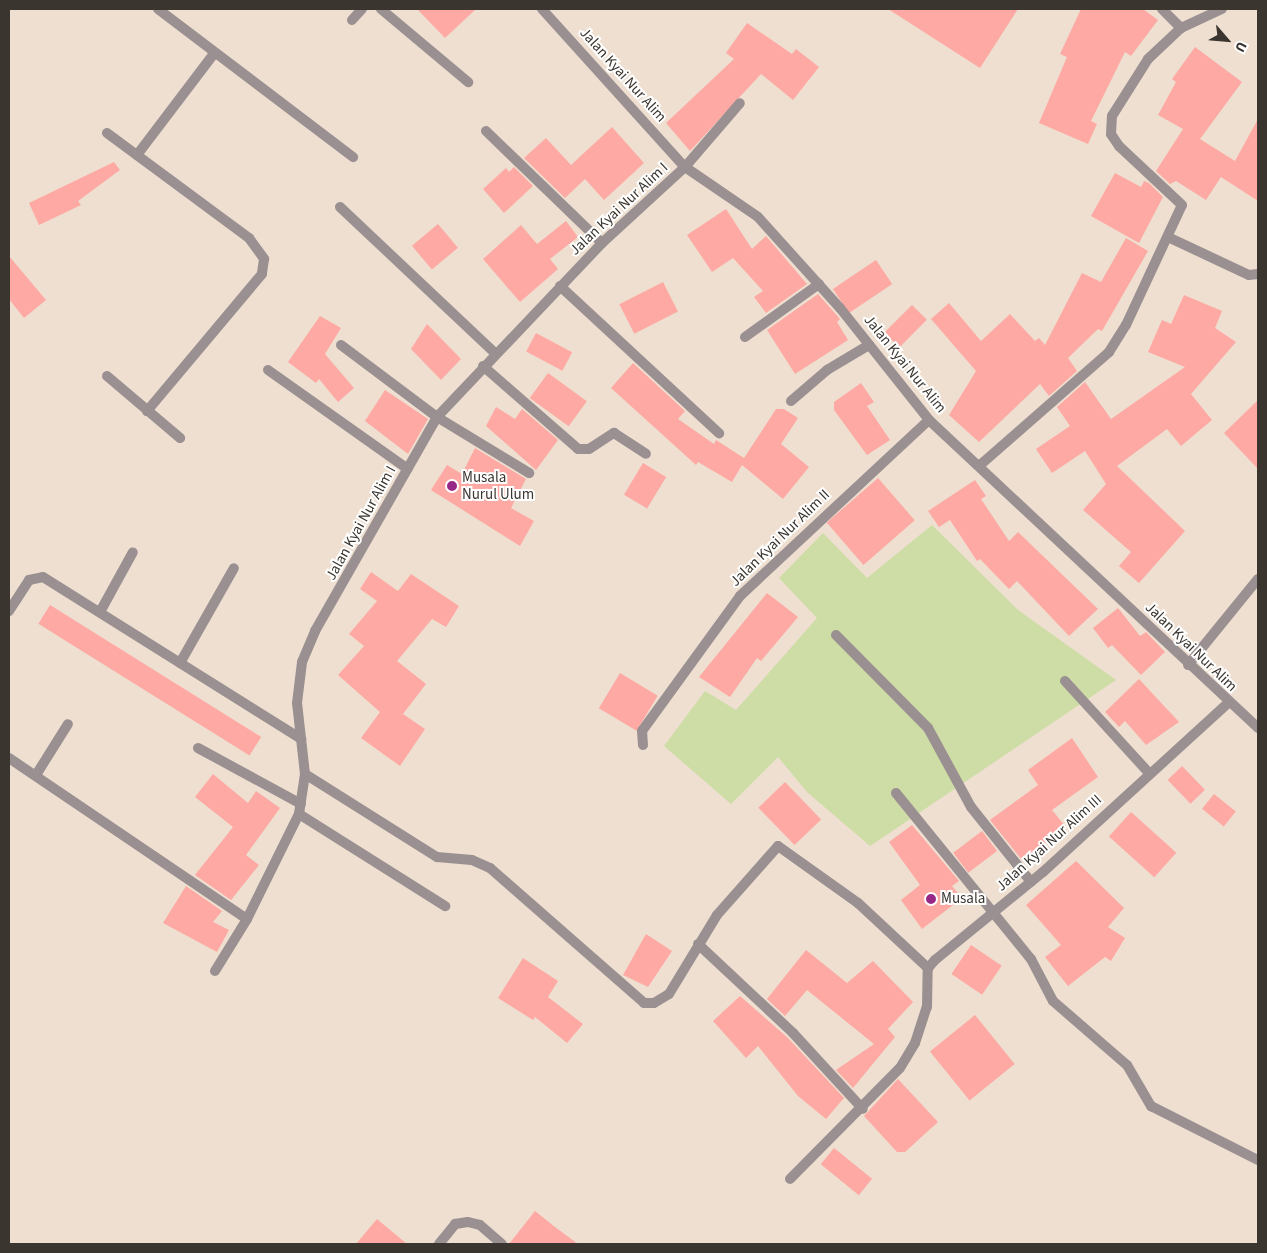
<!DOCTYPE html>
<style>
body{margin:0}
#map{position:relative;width:1267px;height:1253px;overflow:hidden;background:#eedfd0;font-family:"Source Sans 3",sans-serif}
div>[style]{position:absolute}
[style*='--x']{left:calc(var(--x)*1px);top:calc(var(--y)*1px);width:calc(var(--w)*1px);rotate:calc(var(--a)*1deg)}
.green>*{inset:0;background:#cedca6}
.building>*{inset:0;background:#fea9a3;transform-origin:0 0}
.street>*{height:10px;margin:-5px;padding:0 5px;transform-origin:5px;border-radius:5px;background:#9a9091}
.dots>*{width:14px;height:14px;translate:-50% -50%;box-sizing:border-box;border:2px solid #fff;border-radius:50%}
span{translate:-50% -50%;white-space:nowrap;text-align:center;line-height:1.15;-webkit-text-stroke:4px #fff;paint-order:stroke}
.street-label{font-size:15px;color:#3b352f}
.poi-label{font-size:15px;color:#3b352f}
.left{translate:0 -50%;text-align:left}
.frame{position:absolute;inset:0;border:10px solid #3b352f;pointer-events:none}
.north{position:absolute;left:1202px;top:15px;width:50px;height:50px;-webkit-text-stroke:4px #fff;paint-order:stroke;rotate:117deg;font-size:14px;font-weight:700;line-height:20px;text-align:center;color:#3b352f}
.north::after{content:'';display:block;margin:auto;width:18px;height:22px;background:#3b352f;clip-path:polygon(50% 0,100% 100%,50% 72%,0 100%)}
</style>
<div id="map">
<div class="green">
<i style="clip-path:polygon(932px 525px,1018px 610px,1116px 680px,870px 846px,807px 792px,778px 757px,731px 804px,664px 746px,705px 691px,736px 710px,817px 618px,779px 578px,823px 533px,867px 578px)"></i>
</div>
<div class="building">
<i style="clip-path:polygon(417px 9px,476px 9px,445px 38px)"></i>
<i style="clip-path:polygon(888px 9px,1018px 9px,980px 68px)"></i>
<i style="clip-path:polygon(1081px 9px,1143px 9px,1158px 20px,1131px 56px,1125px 52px,1091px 121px,1097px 124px,1088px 144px,1039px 123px,1067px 57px,1060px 54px)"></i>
<i style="clip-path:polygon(747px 23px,792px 54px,796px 49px,819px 67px,793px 100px,761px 74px,690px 151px,666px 123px,734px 59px,726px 53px)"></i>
<i style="clip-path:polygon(1195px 47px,1242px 82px,1200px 139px,1235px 161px,1258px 119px,1258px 201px,1221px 177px,1206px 200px,1176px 181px,1170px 184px,1156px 171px,1183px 129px,1158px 115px,1176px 82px,1172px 79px)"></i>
<i style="clip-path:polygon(612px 127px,644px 163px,604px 200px,585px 179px,565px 198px,524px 158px,546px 138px,571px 165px)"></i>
<i style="clip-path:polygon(114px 162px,120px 170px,78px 201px,81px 205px,39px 225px,29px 203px)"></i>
<i style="clip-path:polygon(514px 167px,533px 186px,504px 213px,483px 189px,506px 168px,509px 172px)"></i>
<i style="clip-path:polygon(1115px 173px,1141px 187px,1144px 181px,1149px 183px,1163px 197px,1139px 243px,1091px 216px)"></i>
<i style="clip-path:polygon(726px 209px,752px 249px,766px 236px,807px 284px,766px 313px,754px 297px,763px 291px,733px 258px,712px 272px,687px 235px)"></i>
<i style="clip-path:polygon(566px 221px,578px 237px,550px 259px,558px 269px,520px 302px,483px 259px,521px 225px,537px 244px)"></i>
<i style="left:438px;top:224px;width:31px;height:34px;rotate:50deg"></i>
<i style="clip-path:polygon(1126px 238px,1148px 251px,1102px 331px,1098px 329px,1068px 358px,1077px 371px,1049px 396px,1040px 384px,979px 442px,949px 415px,976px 371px,931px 319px,949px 303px,981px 341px,1010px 314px,1035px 341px,1039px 338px,1045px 345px,1082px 273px,1101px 282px)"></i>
<i style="clip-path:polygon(9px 256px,46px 300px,24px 318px,9px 299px)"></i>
<i style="left:876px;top:260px;width:29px;height:52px;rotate:56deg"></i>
<i style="left:663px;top:282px;width:33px;height:49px;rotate:63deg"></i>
<i style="clip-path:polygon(818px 294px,840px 319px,837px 322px,848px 340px,795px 374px,767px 330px)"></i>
<i style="clip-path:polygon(1184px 295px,1222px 311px,1215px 328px,1236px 342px,1191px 394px,1212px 420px,1181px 446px,1167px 429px,1117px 466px,1185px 531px,1139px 583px,1119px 566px,1131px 552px,1083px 510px,1106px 484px,1085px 451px,1052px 473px,1036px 449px,1070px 426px,1057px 407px,1085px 382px,1111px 419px,1185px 367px,1148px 352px,1162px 320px,1171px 324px)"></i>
<i style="left:912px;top:305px;width:21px;height:39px;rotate:45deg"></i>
<i style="clip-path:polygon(320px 316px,341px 328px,325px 354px,354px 388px,338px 402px,319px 379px,316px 383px,288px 362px)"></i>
<i style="clip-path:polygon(427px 324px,461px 359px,441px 380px,411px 349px)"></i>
<i style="left:536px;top:333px;width:41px;height:21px;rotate:28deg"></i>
<i style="clip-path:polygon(633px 363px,685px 411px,678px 419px,714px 444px,716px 440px,744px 458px,776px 409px,784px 409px,798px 418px,781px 444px,809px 467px,783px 499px,742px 465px,732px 482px,698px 462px,696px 465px,611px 388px)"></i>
<i style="left:548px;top:373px;width:48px;height:31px;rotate:36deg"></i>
<i style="clip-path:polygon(861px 383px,874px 402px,867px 406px,890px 440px,867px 455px,834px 410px,834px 402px)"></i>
<i style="clip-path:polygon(385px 390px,428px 419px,408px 454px,365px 421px)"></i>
<i style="clip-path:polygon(1258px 400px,1258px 469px,1224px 433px)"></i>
<i style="clip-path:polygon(496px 407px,515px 419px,522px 409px,558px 440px,536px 470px,486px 426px)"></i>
<i style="clip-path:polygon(475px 448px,526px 479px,511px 508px,534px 521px,520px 546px,431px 490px,447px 465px,462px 474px)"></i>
<i style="left:643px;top:463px;width:27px;height:37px;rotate:31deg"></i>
<i style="left:878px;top:478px;width:56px;height:68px;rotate:49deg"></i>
<i style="clip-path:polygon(975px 480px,986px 496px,981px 499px,1009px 541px,1018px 532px,1098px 609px,1069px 636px,1017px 581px,1009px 589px,980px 559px,977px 561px,950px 520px,939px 527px,928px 511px)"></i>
<i style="clip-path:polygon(371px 572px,398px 591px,411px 574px,459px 606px,446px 627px,432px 619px,397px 661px,426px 684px,403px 714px,425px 729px,400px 766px,361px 738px,380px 712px,338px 675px,364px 646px,349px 634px,377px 601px,360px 589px)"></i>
<i style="clip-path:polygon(767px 593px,798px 617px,761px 661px,757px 658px,730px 697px,699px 677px)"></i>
<i style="left:50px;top:605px;width:249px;height:22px;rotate:32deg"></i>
<i style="clip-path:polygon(1118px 608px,1140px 636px,1146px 632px,1165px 652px,1141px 675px,1112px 645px,1108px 648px,1093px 628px)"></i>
<i style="left:620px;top:673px;width:44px;height:41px;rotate:31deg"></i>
<i style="clip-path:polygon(1139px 679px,1179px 722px,1146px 745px,1125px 721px,1119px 727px,1105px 712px)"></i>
<i style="clip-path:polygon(1072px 738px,1098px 777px,1052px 810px,1066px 827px,1022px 860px,990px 820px,1038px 785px,1028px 770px)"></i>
<i style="left:1182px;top:766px;width:33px;height:20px;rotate:46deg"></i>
<i style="clip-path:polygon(213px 774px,248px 803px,256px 791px,280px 808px,246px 855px,259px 865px,231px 900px,195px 875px,233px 827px,195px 797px)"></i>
<i style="left:785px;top:782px;width:52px;height:37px;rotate:46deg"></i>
<i style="left:1214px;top:794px;width:28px;height:19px;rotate:39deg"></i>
<i style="left:1131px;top:812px;width:61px;height:33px;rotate:42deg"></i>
<i style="clip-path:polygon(912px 825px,959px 881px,952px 886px,962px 898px,922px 929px,901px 900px,920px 885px,889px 842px)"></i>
<i style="left:982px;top:831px;width:25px;height:36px;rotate:53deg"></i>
<i style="clip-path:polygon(1076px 861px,1124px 908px,1108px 927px,1125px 938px,1111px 961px,1105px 957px,1068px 986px,1045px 957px,1061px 945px,1026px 905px)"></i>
<i style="clip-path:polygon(186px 886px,222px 911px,213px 922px,229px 930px,217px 952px,163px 923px)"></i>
<i style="clip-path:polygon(646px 934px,672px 951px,648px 987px,623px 975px)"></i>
<i style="left:971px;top:945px;width:37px;height:35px;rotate:34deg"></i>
<i style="clip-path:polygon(806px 950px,847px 983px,873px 961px,913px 1002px,888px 1029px,895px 1037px,853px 1088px,836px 1070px,874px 1044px,807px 990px,785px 1016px,767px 999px)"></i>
<i style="clip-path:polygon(523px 958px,558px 981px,548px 997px,583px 1024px,567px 1043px,535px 1017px,533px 1020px,498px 998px)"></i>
<i style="clip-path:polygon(740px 996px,788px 1038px,844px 1098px,826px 1119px,798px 1096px,758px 1046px,746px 1058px,713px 1021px)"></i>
<i style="left:975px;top:1015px;width:63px;height:58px;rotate:51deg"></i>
<i style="clip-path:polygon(898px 1079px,938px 1122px,905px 1152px,897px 1152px,864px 1116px)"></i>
<i style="left:834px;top:1148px;width:49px;height:21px;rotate:39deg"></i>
<i style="clip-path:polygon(535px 1211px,555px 1227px,578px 1244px,509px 1244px)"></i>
<i style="clip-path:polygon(377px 1219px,407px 1244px,356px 1244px)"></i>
</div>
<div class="street">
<i style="--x:158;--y:9;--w:245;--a:37.2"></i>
<i style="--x:381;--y:9;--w:114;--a:40"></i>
<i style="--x:542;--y:9;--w:213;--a:47.9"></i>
<i style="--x:685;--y:167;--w:88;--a:34.4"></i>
<i style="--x:758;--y:217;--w:122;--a:48"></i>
<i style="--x:840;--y:308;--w:143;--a:51.5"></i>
<i style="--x:929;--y:420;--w:451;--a:43.1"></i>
<i style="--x:1162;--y:9;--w:27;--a:45"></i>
<i style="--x:352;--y:20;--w:15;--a:-48"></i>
<i style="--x:486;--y:131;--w:161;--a:44"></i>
<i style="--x:107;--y:133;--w:177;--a:36.5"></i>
<i style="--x:249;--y:238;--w:26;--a:54"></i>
<i style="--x:264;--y:259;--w:15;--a:98"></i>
<i style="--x:262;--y:274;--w:179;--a:130"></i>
<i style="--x:137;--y:155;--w:126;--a:-52.8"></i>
<i style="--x:340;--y:207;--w:213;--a:43.3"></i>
<i style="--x:1170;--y:238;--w:87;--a:25.1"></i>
<i style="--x:1249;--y:275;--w:9;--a:-6"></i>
<i style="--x:560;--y:286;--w:217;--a:42.8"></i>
<i style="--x:745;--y:337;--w:91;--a:-35.6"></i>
<i style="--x:341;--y:345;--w:120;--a:36.9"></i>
<i style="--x:437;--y:417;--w:108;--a:31.3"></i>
<i style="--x:483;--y:366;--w:126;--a:41.1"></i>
<i style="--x:578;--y:449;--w:11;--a:0"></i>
<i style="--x:589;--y:449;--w:30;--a:-33"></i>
<i style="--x:614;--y:433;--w:38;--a:33"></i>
<i style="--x:268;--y:370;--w:171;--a:35.3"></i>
<i style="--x:107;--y:376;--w:96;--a:40.3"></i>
<i style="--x:791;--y:401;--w:48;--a:-40.7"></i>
<i style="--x:827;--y:370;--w:49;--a:-30.8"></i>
<i style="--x:979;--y:466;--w:173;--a:-41.2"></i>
<i style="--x:1109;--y:352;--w:32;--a:-58"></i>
<i style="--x:1126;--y:325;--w:132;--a:-65"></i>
<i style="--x:1182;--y:205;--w:86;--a:-136.9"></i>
<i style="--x:1119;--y:146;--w:14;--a:-124"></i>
<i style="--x:1111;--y:134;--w:18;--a:-87"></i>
<i style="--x:1112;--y:116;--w:67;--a:-57.7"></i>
<i style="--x:1148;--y:59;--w:45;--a:-43.2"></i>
<i style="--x:1181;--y:28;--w:45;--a:-24.9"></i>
<i style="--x:9;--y:611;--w:37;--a:-57"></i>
<i style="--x:29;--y:580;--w:14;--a:-12"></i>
<i style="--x:43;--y:577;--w:305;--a:32.1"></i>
<i style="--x:100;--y:612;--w:68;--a:-61.2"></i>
<i style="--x:836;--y:635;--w:131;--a:45.3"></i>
<i style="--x:928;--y:728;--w:90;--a:61.4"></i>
<i style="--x:971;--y:807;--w:96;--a:51.3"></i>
<i style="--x:180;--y:663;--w:109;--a:-60.4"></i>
<i style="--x:1188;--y:665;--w:111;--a:-50.9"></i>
<i style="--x:1065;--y:681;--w:125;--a:47.6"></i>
<i style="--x:643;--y:745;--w:14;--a:-94"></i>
<i style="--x:642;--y:731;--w:167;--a:-54"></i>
<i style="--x:740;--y:596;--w:258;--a:-43"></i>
<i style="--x:198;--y:748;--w:117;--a:28.5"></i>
<i style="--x:9;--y:758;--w:287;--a:34.1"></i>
<i style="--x:305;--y:774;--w:156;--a:32.2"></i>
<i style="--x:437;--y:857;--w:35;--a:5"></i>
<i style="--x:472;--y:860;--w:20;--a:24"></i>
<i style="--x:490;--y:868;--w:205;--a:41.2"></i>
<i style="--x:644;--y:1003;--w:10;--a:0"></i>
<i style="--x:654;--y:1003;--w:17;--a:-31"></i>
<i style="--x:669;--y:994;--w:92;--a:-58.7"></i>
<i style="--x:717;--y:915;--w:92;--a:-48.5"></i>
<i style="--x:778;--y:846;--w:98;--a:35.5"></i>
<i style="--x:858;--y:903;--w:96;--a:42.9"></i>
<i style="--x:36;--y:775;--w:60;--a:-57.9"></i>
<i style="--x:896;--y:793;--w:214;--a:50.9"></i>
<i style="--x:1031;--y:959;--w:47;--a:62.4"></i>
<i style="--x:1053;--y:1001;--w:98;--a:40.9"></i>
<i style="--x:1127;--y:1065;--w:48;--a:59.7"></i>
<i style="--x:1151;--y:1106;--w:120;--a:26.8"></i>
<i style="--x:299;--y:814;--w:173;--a:32.2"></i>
<i style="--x:698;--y:944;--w:130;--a:43.1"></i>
<i style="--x:793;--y:1033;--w:103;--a:47.4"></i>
<i style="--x:215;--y:971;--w:61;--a:-58.4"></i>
<i style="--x:247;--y:919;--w:117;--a:-63.7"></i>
<i style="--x:299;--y:814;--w:40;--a:-81.5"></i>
<i style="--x:305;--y:774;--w:71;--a:-96.4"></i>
<i style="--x:297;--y:703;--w:41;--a:-83"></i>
<i style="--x:302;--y:662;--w:34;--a:-67"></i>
<i style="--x:315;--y:631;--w:246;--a:-60.3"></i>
<i style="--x:437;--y:417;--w:240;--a:-46.5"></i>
<i style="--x:602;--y:243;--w:113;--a:-42.5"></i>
<i style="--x:685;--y:167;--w:84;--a:-49.3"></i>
<i style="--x:790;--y:1179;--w:156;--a:-45.3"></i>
<i style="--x:900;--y:1068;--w:29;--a:-59"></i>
<i style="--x:915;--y:1043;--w:38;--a:-72"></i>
<i style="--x:927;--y:1007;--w:39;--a:-89"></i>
<i style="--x:928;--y:968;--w:11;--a:-49"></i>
<i style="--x:935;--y:960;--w:139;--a:-39.2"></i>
<i style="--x:1043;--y:872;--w:251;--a:-42.4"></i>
<i style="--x:439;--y:1244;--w:26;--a:-51"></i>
<i style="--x:455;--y:1224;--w:13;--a:-9"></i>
<i style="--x:468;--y:1222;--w:12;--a:14"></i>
<i style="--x:480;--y:1225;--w:29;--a:41"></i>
</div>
<div class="dots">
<i style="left:452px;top:486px;background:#982888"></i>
<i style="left:931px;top:899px;background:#982888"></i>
</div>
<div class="street-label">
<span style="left:623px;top:75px;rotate:48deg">Jalan Kyai Nur Alim</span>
<span style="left:619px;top:209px;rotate:-43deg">Jalan Kyai Nur Alim I</span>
<span style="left:905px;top:364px;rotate:51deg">Jalan Kyai Nur Alim</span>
<span style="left:361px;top:523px;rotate:-61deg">Jalan Kyai Nur Alim I</span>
<span style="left:780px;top:538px;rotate:-44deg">Jalan Kyai Nur Alim II</span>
<span style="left:1191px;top:647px;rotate:44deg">Jalan Kyai Nur Alim</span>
<span style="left:1049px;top:843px;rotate:-42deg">Jalan Kyai Nur Alim III</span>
</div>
<div class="poi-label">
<span class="left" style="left:462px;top:486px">Musala<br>Nurul Ulum</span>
<span class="left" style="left:941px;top:899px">Musala</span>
</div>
<div class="frame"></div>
<div class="north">U</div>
</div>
